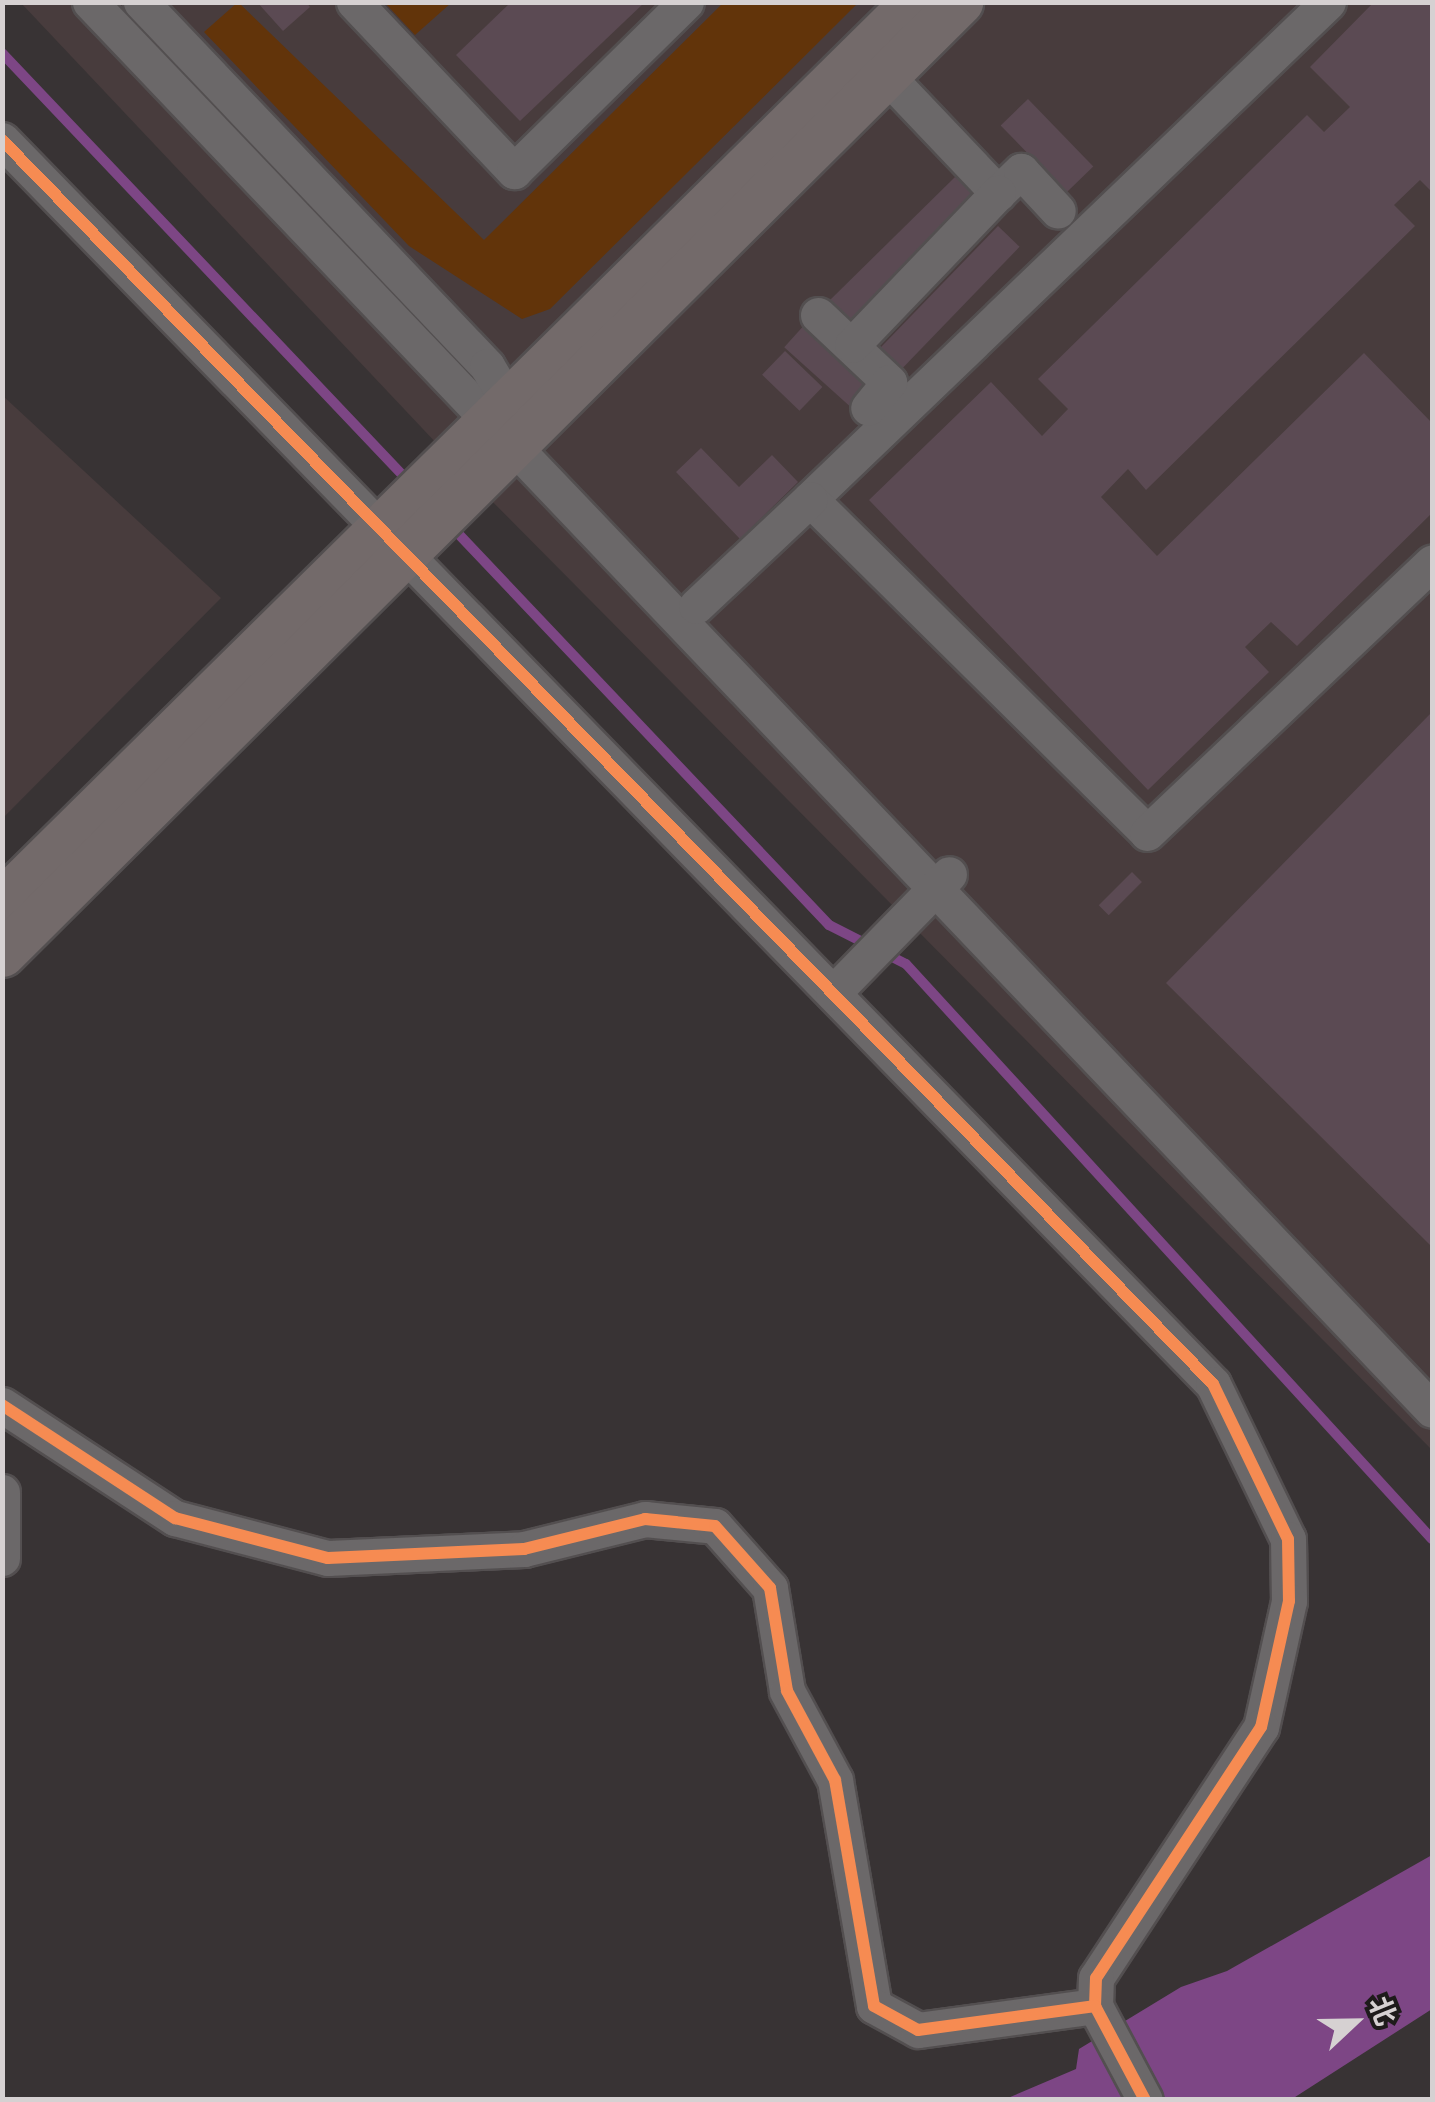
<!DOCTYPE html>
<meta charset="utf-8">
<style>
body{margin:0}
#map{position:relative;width:1435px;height:2102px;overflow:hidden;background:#383334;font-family:"Titillium Web","Noto Sans SC",sans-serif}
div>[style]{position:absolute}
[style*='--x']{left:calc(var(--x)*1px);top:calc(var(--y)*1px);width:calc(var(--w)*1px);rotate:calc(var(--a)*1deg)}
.built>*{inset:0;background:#483c3d}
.green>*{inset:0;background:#62340a}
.water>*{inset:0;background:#7d4685}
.stream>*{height:10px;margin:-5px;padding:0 5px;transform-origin:5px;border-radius:5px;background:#7d4685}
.building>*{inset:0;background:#5b4a53;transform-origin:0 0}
.roads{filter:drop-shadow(2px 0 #534f50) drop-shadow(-2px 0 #534f50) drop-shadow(0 2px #534f50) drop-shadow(0 -2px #534f50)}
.minor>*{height:35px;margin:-17.5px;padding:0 17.5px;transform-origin:17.5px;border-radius:17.5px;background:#6b6869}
.major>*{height:45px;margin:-22.5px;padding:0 22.5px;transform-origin:22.5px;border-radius:22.5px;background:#736a6a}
.cycleway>*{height:12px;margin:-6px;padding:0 6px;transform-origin:6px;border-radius:6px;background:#f68b52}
span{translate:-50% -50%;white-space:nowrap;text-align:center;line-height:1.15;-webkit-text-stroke:9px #1e1b1b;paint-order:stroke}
.frame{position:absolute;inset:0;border:5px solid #d6d1d2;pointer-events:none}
.north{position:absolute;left:1305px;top:1972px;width:100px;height:100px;-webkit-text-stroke:8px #1e1b1b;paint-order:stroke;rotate:68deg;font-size:28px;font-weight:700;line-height:40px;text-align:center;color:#d6d1d2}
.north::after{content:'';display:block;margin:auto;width:35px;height:45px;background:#d6d1d2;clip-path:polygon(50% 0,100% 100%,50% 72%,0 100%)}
</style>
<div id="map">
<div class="built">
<i style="clip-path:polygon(21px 3px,1432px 3px,1432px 1450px,472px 481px)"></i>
<i style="clip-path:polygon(2px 395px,221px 598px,3px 818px,2px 818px)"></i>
</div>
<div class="green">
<i style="clip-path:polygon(238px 2px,484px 240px,723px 3px,858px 3px,550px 309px,522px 319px,409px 246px,204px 32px)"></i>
<i style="clip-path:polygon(385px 3px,451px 3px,415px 35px)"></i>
</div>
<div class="water">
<i style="clip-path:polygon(1432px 1855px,1432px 2009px,1292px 2099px,1003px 2100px,1076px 2069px,1079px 2049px,1181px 1987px,1227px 1971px)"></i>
</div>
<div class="stream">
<i style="--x:2;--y:53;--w:594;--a:46.5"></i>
<i style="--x:450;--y:525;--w:551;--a:46.54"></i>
<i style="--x:829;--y:925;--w:86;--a:26.9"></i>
<i style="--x:906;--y:964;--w:779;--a:47.55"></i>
</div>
<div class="building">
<i style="clip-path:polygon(257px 2px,306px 2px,310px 7px,283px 31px)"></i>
<i style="clip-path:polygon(511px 2px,645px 2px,520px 121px,456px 55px)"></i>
<i style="clip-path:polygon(1374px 2px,1432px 2px,1432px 192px,1420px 180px,1394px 205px,1415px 226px,1146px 490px,1128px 469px,1101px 497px,1157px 556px,1364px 353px,1432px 423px,1432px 513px,1297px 646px,1271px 622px,1245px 647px,1269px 672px,1148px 790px,869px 500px,991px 382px,1042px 436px,1068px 409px,1038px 379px,1307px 115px,1324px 132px,1350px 107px,1310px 67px)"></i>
<i style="left:1028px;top:99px;width:94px;height:38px;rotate:46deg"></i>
<i style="clip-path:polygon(955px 177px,980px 193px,848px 329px,829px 301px)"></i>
<i style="left:998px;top:226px;width:30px;height:177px;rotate:44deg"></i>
<i style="left:807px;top:322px;width:95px;height:34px;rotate:42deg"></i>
<i style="left:785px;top:351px;width:52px;height:33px;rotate:44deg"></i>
<i style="clip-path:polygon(701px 448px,739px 487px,772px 455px,798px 482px,740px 539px,676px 472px)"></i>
<i style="clip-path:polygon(1432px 712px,1432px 1247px,1166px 983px)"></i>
<i style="left:1132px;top:872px;width:14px;height:47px;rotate:45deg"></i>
</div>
<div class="roads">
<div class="minor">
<i style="--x:90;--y:2;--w:1945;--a:46.37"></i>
<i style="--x:141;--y:2;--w:502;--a:46.45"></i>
<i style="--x:487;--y:366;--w:63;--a:59.3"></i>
<i style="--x:354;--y:2;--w:233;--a:46.6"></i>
<i style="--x:514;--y:171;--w:241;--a:-44.5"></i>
<i style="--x:1328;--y:2;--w:718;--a:136.19"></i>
<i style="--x:810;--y:499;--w:474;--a:44.7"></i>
<i style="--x:1147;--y:833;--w:393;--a:-43.5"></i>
<i style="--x:886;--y:75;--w:163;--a:46.5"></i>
<i style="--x:998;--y:193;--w:32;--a:-44"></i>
<i style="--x:1021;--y:171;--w:54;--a:47.2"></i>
<i style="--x:2;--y:140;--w:1736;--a:45.77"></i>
<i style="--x:1213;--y:1384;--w:172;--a:64.2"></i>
<i style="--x:1288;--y:1539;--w:62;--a:89.1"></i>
<i style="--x:1289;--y:1601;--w:129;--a:102.5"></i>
<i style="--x:1261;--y:1727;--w:300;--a:123.3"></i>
<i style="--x:1096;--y:1978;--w:28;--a:92"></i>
<i style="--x:1095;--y:2006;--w:106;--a:62"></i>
<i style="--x:818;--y:315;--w:98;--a:43.3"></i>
<i style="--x:889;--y:382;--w:33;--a:129"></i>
<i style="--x:852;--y:345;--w:211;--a:-46.2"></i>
<i style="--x:696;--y:606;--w:156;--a:-43.2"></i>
<i style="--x:833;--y:993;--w:166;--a:-45.7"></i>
<i style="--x:2;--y:1405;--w:207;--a:33.2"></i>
<i style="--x:175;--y:1518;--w:158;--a:14.7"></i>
<i style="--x:328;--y:1558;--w:196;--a:-2.6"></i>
<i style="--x:524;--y:1549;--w:125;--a:-13.9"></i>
<i style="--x:645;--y:1519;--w:70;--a:5.7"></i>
<i style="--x:715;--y:1526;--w:83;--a:48.4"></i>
<i style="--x:770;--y:1588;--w:104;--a:80.6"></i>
<i style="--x:787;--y:1691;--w:101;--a:61.7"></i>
<i style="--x:835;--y:1780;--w:229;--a:80.2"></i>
<i style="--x:874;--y:2006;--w:50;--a:28.6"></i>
<i style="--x:918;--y:2030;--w:179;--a:-7.7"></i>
<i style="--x:2;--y:1492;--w:66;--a:90"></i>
</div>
<div class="major">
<i style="--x:2;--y:901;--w:1280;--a:-44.62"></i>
<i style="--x:2;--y:954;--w:1351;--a:-44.82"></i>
</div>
</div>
<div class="cycleway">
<i style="--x:2;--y:140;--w:1736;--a:45.77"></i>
<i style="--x:1213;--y:1384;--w:172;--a:64.2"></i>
<i style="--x:1288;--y:1539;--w:62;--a:89.1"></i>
<i style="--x:1289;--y:1601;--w:129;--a:102.5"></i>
<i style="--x:1261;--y:1727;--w:300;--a:123.3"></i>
<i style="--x:1096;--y:1978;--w:28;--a:92"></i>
<i style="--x:1095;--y:2006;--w:106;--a:62"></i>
<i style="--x:2;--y:1405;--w:207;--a:33.2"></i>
<i style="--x:175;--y:1518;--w:158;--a:14.7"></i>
<i style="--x:328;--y:1558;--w:196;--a:-2.6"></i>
<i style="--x:524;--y:1549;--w:125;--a:-13.9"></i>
<i style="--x:645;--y:1519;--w:70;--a:5.7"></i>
<i style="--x:715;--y:1526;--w:83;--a:48.4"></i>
<i style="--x:770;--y:1588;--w:104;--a:80.6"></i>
<i style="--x:787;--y:1691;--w:101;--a:61.7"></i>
<i style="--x:835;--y:1780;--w:229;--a:80.2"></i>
<i style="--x:874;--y:2006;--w:50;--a:28.6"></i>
<i style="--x:918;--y:2030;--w:179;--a:-7.7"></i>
</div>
<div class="frame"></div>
<div class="north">北</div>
</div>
